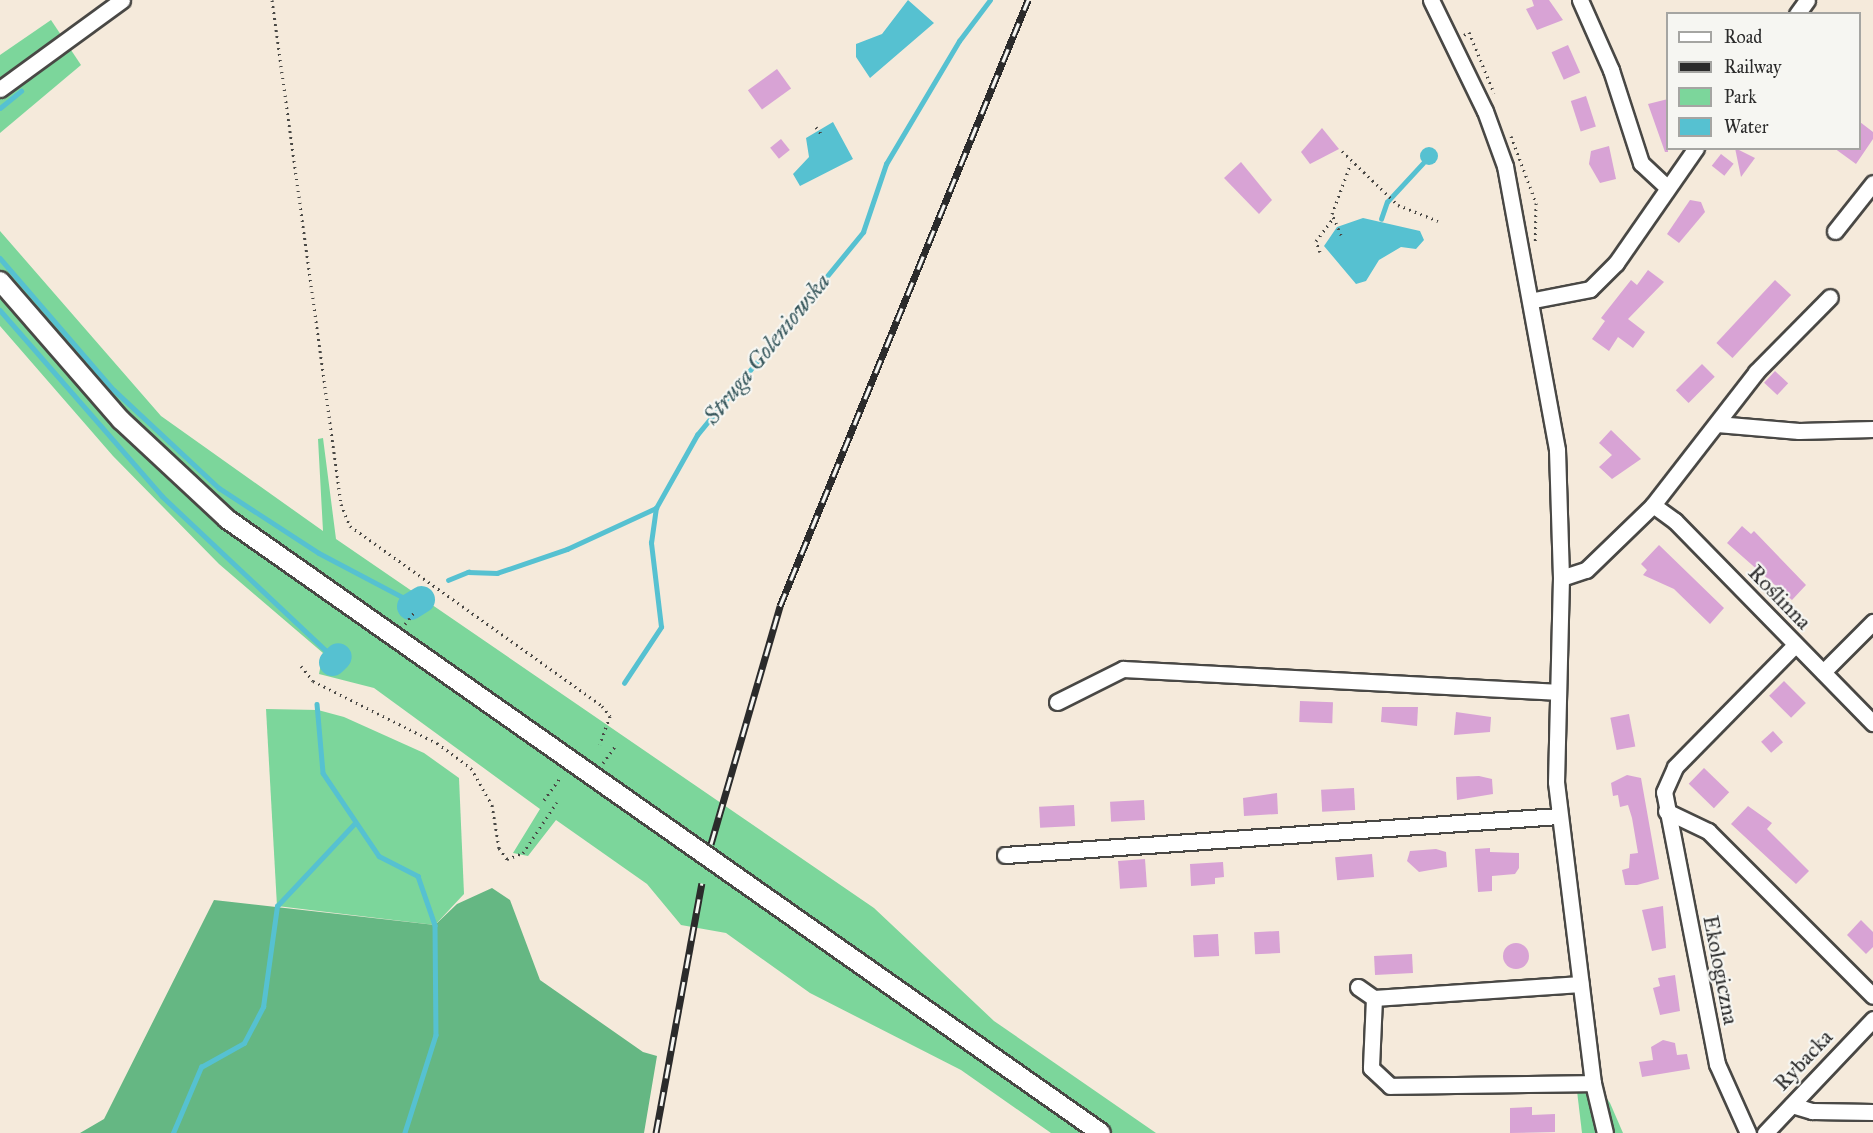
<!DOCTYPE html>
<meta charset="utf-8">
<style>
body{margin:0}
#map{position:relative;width:1873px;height:1133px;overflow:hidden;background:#f5eadb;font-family:"IM FELL Great Primer",serif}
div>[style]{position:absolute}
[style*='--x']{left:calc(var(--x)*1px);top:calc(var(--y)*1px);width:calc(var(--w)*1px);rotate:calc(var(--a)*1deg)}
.green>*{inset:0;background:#7cd69b}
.forest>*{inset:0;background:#65b783}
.water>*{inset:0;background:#56c1d1}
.round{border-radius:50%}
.stream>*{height:4.5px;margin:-2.25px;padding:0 2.25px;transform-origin:2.25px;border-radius:2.25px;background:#56c1d1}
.river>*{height:27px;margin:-13.5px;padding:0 13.5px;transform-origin:13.5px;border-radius:13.5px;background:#56c1d1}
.building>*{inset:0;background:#d8a3d5;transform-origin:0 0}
.path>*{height:3px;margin-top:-1.5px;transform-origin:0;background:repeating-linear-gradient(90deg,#494845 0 1.5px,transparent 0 6px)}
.roads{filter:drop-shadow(2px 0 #494845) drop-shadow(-2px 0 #494845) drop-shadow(0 2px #494845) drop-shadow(0 -2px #494845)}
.minor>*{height:15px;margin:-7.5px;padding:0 7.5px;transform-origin:7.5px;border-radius:7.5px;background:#fff}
.major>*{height:18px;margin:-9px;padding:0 9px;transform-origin:9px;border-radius:9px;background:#fff}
.rail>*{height:7px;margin-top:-3.5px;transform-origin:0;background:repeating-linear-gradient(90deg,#f6f6f2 0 14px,#2b2b2b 0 28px);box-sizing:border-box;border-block:2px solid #2b2b2b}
span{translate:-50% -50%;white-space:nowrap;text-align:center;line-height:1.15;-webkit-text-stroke:4.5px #f6f6f2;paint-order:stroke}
.street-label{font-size:22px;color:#2b2b2b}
.water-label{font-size:24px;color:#38585d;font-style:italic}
.legend{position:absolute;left:1666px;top:12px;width:195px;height:138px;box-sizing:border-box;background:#f6f6f2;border:2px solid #a5a5a2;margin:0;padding:8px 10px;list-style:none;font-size:18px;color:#2b2b2b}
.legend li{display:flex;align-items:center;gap:12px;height:30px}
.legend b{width:30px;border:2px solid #a5a5a2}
</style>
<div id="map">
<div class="green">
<i style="clip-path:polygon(51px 20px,81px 65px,0 133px,0 55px)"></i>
<i style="clip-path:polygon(0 231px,161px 416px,323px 531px,318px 439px,323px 438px,336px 539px,874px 908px,994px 1021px,1156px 1133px,1051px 1133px,961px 1070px,810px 993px,726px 933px,681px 925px,647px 884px,556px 820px,528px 856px,513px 853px,540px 809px,374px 688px,319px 674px,323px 653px,219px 564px,113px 456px,0 326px)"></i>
<i style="clip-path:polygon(266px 709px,318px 710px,344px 717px,424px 753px,459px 778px,464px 894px,435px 925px,277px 906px)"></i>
<i style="clip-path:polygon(1601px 1090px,1610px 1103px,1623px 1133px,1582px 1133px,1577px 1091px)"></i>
</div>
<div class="forest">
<i style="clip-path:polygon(492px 888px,510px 900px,540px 980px,643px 1052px,657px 1056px,644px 1133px,80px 1133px,104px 1119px,214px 900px,435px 925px,457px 904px)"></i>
</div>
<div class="water">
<i style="clip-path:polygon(908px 0,934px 23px,870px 78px,856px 57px,856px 44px,882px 34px)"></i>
<i style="clip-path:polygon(833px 122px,853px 159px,800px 186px,793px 174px,809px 157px,806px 138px)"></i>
<i class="round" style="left:1420px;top:147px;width:18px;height:18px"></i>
<i style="clip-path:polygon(1363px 218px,1420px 231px,1424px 240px,1416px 249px,1401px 247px,1379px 260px,1366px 281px,1356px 284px,1324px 246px,1337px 227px)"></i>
</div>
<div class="stream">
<i style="--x:0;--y:108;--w:27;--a:-39"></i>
<i style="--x:1381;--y:219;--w:18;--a:-71"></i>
<i style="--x:1387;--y:202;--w:53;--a:-47.3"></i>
<i style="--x:0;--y:258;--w:174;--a:49.2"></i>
<i style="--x:114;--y:390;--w:144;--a:43"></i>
<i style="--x:219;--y:488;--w:119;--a:33"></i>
<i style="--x:319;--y:553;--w:107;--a:27.8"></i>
<i style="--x:0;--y:310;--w:247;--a:48.9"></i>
<i style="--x:162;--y:496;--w:236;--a:43.3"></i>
<i style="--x:448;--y:580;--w:22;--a:-22"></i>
<i style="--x:468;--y:572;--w:29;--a:2"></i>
<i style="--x:497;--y:573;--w:74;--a:-18.9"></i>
<i style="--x:567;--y:549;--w:98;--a:-24.7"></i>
<i style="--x:656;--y:508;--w:84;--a:-60.7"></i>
<i style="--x:697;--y:435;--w:262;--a:-50.7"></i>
<i style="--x:863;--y:232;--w:72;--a:-71.3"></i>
<i style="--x:886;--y:164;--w:143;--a:-59.3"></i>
<i style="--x:959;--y:41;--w:51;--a:-52.9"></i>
<i style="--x:624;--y:683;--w:67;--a:-56.5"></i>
<i style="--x:661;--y:627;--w:85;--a:-96.8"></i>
<i style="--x:651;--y:543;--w:35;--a:-82"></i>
<i style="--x:317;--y:704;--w:69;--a:85"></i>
<i style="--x:323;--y:773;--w:100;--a:56"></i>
<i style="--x:379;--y:856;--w:44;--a:27.1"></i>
<i style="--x:418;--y:876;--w:52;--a:70.9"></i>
<i style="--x:435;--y:925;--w:110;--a:89.5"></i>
<i style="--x:436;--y:1035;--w:103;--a:107.6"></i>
<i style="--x:173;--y:1133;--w:72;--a:-67"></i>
<i style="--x:201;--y:1067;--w:49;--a:-29.2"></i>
<i style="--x:244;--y:1043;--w:41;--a:-62.2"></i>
<i style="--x:263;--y:1007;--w:102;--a:-82.1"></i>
<i style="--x:277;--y:906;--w:114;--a:-46.8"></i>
</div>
<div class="river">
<i style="--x:410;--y:606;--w:13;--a:-32"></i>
<i style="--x:332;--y:662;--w:8;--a:-45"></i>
</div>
<div class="building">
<i style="clip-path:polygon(1532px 0,1549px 0,1563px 20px,1537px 30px,1526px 9px,1534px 6px)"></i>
<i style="left:1568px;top:45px;width:30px;height:18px;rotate:66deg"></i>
<i style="left:777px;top:69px;width:24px;height:36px;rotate:54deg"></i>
<i style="left:1586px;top:96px;width:32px;height:16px;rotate:72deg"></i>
<i style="clip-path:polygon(1668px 99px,1668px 152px,1665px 152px,1648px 104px)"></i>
<i style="clip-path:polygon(1860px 122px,1873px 132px,1873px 139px,1856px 164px,1834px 148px,1860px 148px)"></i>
<i style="clip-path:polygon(1322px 128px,1339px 149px,1310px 164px,1301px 152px)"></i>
<i style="left:781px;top:139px;width:14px;height:14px;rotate:51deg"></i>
<i style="clip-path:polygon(1609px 146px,1616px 179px,1600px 183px,1589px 164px,1591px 151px)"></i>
<i style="clip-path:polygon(1735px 148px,1755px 158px,1741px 177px)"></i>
<i style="left:1721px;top:154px;width:16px;height:15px;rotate:38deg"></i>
<i style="clip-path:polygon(1241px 162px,1272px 200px,1259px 214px,1224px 178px)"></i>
<i style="clip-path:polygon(1690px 200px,1701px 202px,1705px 212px,1679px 243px,1667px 234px)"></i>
<i style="clip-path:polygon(1648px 270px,1664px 282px,1628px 319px,1645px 332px,1633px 348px,1618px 337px,1609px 351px,1592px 339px,1605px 321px,1601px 318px,1631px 280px,1637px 285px)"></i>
<i style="left:1775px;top:280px;width:22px;height:86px;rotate:43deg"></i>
<i style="left:1702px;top:364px;width:18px;height:37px;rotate:45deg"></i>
<i style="left:1775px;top:371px;width:18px;height:16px;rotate:43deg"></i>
<i style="clip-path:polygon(1611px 430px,1641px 459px,1612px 479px,1599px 467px,1612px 455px,1599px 443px)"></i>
<i style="clip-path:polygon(1742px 526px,1751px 534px,1754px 531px,1806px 585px,1792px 600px,1727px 543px)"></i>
<i style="clip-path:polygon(1659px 545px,1724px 608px,1710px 624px,1674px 589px,1643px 575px,1647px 570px,1641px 564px)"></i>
<i style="left:1784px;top:681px;width:31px;height:21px;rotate:45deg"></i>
<i style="left:1300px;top:701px;width:33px;height:21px;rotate:2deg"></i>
<i style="clip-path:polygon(1382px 707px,1418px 707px,1417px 726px,1381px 722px)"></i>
<i style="clip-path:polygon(1456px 712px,1491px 717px,1490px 732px,1454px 735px)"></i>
<i style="left:1629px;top:714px;width:33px;height:19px;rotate:79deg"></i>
<i style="left:1773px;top:731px;width:15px;height:16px;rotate:48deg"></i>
<i style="left:1704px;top:768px;width:35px;height:22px;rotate:44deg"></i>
<i style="clip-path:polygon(1627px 775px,1641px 778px,1659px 879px,1637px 885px,1625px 885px,1622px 870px,1629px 868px,1630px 854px,1638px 853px,1632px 818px,1628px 805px,1620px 807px,1618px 795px,1613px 796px,1611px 783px)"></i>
<i style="clip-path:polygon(1479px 776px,1492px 779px,1493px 794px,1457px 800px,1456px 777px)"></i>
<i style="left:1354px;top:788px;width:22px;height:33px;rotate:87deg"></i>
<i style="clip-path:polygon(1277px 793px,1278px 814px,1244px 816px,1243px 798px)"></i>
<i style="left:1144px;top:800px;width:20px;height:34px;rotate:87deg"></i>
<i style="left:1074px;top:805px;width:21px;height:35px;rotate:87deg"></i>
<i style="clip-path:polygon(1748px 806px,1772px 823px,1767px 829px,1809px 871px,1796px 884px,1731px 824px)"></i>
<i style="clip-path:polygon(1490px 848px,1490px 852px,1519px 853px,1519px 868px,1515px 874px,1492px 876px,1492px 891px,1478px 892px,1475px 849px)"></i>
<i style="clip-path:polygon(1436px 849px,1446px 852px,1447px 867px,1419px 872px,1407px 861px,1410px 851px)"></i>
<i style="left:1372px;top:854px;width:23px;height:37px;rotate:85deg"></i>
<i style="left:1145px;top:859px;width:28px;height:27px;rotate:86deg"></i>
<i style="clip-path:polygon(1223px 862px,1224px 877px,1215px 878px,1215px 884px,1191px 886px,1190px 864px)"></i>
<i style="clip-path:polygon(1663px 906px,1666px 948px,1652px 951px,1642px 910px)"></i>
<i style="clip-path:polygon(1861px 920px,1873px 932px,1873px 947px,1866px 954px,1847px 935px)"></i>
<i style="left:1279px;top:931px;width:22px;height:25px;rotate:87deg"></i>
<i style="left:1218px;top:934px;width:22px;height:25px;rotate:87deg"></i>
<i class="round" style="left:1503px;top:943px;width:26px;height:26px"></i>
<i style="left:1412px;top:954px;width:19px;height:38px;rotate:87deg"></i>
<i style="clip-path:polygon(1675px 975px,1680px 1011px,1660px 1015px,1653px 988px,1660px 986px,1658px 978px)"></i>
<i style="clip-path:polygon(1663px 1040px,1675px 1043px,1677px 1055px,1687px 1054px,1690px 1069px,1642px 1077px,1639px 1062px,1653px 1060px,1651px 1047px)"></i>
<i style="clip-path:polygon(1532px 1107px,1532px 1115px,1555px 1114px,1555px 1132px,1510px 1133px,1510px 1108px)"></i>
</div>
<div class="path">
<i style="--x:272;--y:0;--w:509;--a:82.2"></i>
<i style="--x:341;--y:504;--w:24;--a:68"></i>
<i style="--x:350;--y:526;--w:310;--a:35.5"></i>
<i style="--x:602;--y:706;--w:13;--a:51"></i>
<i style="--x:610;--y:716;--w:30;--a:110"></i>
<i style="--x:1464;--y:35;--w:6;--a:-31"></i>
<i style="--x:1469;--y:32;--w:66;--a:67.7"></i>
<i style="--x:816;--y:127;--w:10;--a:53"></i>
<i style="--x:1511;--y:136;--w:72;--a:69.5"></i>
<i style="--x:1536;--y:203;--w:39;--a:91"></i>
<i style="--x:1342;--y:151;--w:78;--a:44"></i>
<i style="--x:1398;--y:205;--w:43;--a:21.8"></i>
<i style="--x:1341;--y:235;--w:23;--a:-113"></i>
<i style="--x:1332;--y:214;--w:54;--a:-69.6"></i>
<i style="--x:1320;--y:252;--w:12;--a:-110"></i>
<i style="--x:1316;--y:241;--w:26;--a:-53"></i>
<i style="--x:405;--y:624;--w:16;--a:-52"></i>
<i style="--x:301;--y:666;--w:19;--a:51"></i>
<i style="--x:313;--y:681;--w:139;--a:26.6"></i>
<i style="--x:437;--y:743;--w:42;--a:36.3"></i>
<i style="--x:471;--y:768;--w:43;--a:60.4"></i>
<i style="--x:492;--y:805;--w:44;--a:80.8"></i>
<i style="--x:499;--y:848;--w:14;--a:54"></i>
<i style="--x:507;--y:859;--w:17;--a:-21"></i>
<i style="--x:523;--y:853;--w:61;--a:-56.3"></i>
<i style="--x:603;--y:763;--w:22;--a:-54"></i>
<i style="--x:544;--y:800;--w:26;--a:-54"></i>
</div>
<div class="roads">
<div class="minor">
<i style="--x:1431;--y:0;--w:123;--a:64.1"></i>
<i style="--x:1485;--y:111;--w:59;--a:70"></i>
<i style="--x:1505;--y:166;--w:289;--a:79.6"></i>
<i style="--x:1557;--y:450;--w:128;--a:88.2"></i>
<i style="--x:1561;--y:578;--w:204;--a:91.4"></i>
<i style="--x:1556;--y:782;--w:303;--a:83"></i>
<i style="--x:1593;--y:1083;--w:51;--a:76.5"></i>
<i style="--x:1580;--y:0;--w:77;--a:66.1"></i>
<i style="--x:1611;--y:70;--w:98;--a:72.1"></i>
<i style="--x:1641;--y:163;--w:35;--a:43"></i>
<i style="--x:1797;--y:14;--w:17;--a:-54"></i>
<i style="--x:0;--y:89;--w:151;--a:-36.1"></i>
<i style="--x:1835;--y:231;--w:61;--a:-51.6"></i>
<i style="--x:1534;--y:300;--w:57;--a:-11.1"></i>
<i style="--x:1590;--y:289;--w:37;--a:-45"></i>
<i style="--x:1616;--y:263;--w:140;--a:-55.2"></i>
<i style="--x:1717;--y:424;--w:82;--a:4.9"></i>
<i style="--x:1799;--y:431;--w:74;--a:-1.5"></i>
<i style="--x:1653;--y:505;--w:27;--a:36"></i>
<i style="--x:1675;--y:521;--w:283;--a:45.6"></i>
<i style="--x:1561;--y:578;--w:26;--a:-18"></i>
<i style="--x:1586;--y:570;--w:93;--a:-44.1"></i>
<i style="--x:1653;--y:505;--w:168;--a:-52.2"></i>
<i style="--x:1756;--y:372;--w:105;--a:-45.4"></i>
<i style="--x:1823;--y:672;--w:71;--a:-45"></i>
<i style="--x:1057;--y:702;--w:74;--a:-26.6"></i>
<i style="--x:1123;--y:669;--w:433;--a:3"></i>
<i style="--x:1666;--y:811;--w:47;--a:25.5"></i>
<i style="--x:1708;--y:831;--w:233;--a:45"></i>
<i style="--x:1005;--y:855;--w:555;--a:-4.03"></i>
<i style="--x:1358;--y:987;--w:19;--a:35"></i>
<i style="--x:1374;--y:998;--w:70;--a:92.5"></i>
<i style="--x:1371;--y:1068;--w:26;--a:43"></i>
<i style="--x:1390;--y:1086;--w:203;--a:-0.8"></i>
<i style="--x:1374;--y:998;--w:207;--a:-3.9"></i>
<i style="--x:1792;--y:1105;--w:21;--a:17"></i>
<i style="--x:1812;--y:1111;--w:61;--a:0.9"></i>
<i style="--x:1748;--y:1133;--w:76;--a:-114.2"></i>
<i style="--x:1717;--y:1064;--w:277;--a:-101"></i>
<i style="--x:1664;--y:792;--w:27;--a:-66"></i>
<i style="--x:1675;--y:767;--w:171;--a:-45.5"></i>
<i style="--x:1765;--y:1133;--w:157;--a:-46.5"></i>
</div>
<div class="major">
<i style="--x:0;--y:281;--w:184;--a:49"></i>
<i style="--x:121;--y:420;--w:145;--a:43"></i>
<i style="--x:227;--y:519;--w:1068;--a:35.09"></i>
</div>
</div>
<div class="rail">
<i style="--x:711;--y:844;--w:248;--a:-73.8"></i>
<i style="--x:780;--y:606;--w:655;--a:-67.74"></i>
<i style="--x:656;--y:1133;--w:254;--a:-79.6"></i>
</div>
<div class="street-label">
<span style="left:1780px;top:597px;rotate:46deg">Roślinna</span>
<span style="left:1721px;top:970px;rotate:79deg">Ekologiczna</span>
<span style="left:1803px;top:1060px;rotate:-47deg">Rybacka</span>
</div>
<div class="water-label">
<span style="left:767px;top:349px;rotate:-51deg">Struga Goleniowska</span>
</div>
<ul class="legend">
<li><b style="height:8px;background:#fff"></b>Road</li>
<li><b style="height:8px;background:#2b2b2b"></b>Railway</li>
<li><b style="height:16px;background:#7cd69b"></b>Park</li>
<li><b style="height:16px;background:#56c1d1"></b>Water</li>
</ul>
</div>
